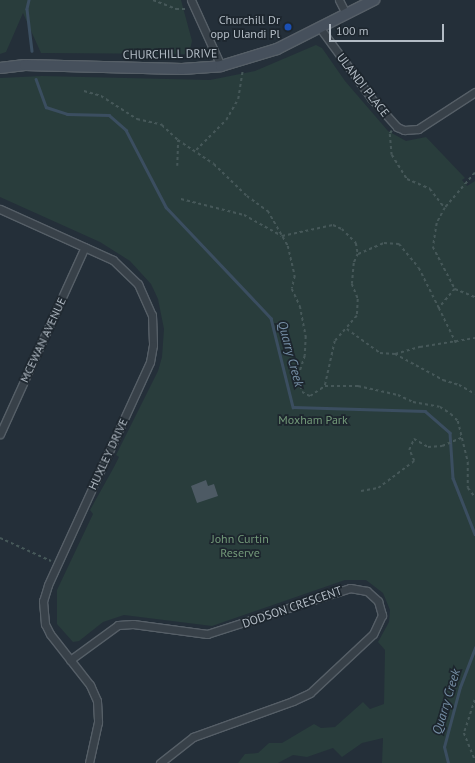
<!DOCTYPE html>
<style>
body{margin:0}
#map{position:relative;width:475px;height:763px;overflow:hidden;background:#242f39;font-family:"PT Sans",sans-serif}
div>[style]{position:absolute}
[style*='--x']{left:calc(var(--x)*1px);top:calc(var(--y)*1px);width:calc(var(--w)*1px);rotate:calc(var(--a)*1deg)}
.green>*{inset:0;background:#293d3c}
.stream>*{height:2.5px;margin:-1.25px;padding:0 1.25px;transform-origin:1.25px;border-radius:1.25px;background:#3b4e60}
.building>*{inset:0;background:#4d5a64}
.path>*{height:1.5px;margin-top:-0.75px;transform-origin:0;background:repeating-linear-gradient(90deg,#465859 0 3px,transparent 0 6px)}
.roads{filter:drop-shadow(1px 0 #565f67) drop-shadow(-1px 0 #565f67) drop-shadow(0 1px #565f67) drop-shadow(0 -1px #565f67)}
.street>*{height:7px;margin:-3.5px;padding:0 3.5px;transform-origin:3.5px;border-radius:3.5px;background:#384149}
.secondary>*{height:10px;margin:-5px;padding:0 5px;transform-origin:5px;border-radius:5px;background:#46505c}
.dots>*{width:11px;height:11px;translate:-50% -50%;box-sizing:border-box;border:2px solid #1d262e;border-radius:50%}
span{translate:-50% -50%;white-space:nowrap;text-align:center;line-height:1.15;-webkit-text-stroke:3.5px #1d262e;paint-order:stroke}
.poi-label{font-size:12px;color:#b3bcc5}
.right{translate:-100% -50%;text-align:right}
.street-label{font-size:12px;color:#b3bcc5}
.park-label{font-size:12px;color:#739979}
.water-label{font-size:13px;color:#768fa6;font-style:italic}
.scale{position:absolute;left:329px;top:24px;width:115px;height:18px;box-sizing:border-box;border:2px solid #b3bcc5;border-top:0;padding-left:5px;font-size:12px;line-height:14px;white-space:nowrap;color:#b3bcc5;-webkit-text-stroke:3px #1d262e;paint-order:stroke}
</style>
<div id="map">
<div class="green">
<i style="clip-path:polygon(0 0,181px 0,192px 41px,189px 54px,41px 53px,23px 13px,6px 52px,0 54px)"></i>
<i style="clip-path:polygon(316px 45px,322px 48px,345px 81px,388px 131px,406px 141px,426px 137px,465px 178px,462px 180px,467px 186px,475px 181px,475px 763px,382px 763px,383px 738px,362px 743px,342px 757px,333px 748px,307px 757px,293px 755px,278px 763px,238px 763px,245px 754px,258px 753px,269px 743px,282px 743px,314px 724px,321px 728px,335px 727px,363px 702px,370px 709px,384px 704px,385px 650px,378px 642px,389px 622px,390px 610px,383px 593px,366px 580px,345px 580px,212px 626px,124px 615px,103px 622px,79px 641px,73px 642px,57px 624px,57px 590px,93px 514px,90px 510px,114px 467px,119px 457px,116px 455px,158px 371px,162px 357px,164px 329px,158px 299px,151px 284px,130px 261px,100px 242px,0 197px,0 78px,42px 76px,210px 80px,255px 71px)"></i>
</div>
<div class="stream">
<i style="--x:29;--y:0;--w:9;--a:103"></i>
<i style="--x:27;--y:9;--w:42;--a:83.2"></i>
<i style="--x:36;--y:79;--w:30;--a:70"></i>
<i style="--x:46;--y:107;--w:22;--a:18"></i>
<i style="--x:67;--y:114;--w:42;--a:1.4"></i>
<i style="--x:109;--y:115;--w:23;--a:41"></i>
<i style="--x:126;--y:130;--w:87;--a:62.5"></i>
<i style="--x:166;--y:207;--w:153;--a:46.6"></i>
<i style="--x:271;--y:318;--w:92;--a:76.1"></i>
<i style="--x:293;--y:407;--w:132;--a:1.7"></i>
<i style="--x:425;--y:411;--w:33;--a:41"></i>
<i style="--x:450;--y:433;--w:45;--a:86.2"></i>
<i style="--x:453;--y:478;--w:60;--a:68.6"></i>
<i style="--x:448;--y:763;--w:16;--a:-104"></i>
<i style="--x:444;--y:747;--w:62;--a:-75.1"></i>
<i style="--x:460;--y:687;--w:42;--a:-69"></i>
</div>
<div class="building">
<i style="clip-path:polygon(206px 480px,208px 486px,214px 484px,218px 496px,197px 503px,191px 486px)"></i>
</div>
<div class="path">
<i style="--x:153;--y:0;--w:25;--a:21"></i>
<i style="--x:176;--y:9;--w:11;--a:0"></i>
<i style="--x:84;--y:91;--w:18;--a:16"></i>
<i style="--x:101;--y:96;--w:43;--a:32.6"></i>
<i style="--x:137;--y:119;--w:26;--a:13"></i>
<i style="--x:162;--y:125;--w:22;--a:43"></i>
<i style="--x:178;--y:140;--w:43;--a:33.7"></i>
<i style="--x:214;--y:164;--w:46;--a:44.1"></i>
<i style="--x:247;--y:196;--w:26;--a:36"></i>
<i style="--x:268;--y:211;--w:40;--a:60.3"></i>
<i style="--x:288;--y:246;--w:31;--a:77"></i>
<i style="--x:295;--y:276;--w:13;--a:103"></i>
<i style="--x:292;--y:289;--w:19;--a:65"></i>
<i style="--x:300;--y:306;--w:31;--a:79"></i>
<i style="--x:306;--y:336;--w:20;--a:93"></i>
<i style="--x:305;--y:356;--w:19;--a:108"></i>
<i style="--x:299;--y:374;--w:18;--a:81"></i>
<i style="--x:302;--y:392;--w:9;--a:27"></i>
<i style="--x:310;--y:396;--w:18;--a:-34"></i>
<i style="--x:392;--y:131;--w:4;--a:124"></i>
<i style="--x:390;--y:134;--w:21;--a:85"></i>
<i style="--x:392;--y:155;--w:28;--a:58"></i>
<i style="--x:407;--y:179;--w:25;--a:23"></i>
<i style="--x:430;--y:189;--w:24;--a:52"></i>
<i style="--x:196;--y:150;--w:42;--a:-45"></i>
<i style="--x:226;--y:120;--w:24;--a:-60"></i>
<i style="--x:238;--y:99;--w:30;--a:-81"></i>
<i style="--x:177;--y:166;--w:26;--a:-88"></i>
<i style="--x:475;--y:173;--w:46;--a:130.6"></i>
<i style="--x:445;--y:208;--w:17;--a:118"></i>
<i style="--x:437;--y:223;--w:24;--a:99"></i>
<i style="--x:433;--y:247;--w:47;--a:62.4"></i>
<i style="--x:455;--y:289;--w:22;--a:22"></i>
<i style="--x:181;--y:199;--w:65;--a:14.3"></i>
<i style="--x:244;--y:215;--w:43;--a:28.9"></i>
<i style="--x:282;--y:236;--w:52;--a:-12.2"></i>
<i style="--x:333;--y:225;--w:10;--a:24"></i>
<i style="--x:342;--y:229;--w:20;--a:45"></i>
<i style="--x:356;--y:243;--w:11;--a:80"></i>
<i style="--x:358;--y:254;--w:10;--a:114"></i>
<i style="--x:354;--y:263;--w:21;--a:95"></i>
<i style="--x:352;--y:284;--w:16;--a:68"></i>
<i style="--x:358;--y:299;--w:17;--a:93"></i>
<i style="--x:357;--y:316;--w:33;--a:131"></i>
<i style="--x:335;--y:341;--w:46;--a:102.5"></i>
<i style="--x:325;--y:386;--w:33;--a:0"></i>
<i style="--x:358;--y:386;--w:41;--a:12.7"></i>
<i style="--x:398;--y:395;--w:17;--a:25"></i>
<i style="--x:413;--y:402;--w:27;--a:10"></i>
<i style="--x:440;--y:407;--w:13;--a:32"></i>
<i style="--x:451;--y:414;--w:10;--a:45"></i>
<i style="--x:458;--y:421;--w:42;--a:76.3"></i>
<i style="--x:468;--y:462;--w:26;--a:90"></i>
<i style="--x:468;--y:488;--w:11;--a:52"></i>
<i style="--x:358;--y:254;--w:28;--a:-23"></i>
<i style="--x:384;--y:243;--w:15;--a:4"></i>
<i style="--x:399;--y:244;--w:31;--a:50"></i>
<i style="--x:419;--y:268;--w:45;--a:63.4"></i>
<i style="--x:455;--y:289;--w:25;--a:130"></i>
<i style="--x:439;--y:308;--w:39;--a:64"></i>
<i style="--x:347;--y:329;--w:41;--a:36"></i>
<i style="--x:380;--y:353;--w:15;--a:4"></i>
<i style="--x:395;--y:354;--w:26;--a:-16"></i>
<i style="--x:420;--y:347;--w:56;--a:-9.3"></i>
<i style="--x:395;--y:354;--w:55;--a:28.4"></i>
<i style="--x:443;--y:380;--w:17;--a:17"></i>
<i style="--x:459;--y:385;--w:18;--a:29"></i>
<i style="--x:361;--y:491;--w:17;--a:-10"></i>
<i style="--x:378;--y:488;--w:45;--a:-36.9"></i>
<i style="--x:414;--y:461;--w:12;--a:-114"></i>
<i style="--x:409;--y:450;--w:12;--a:-66"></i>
<i style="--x:414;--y:439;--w:16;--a:30"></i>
<i style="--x:428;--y:447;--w:14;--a:-4"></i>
<i style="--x:442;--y:446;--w:23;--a:-23"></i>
<i style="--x:0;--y:538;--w:56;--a:24.3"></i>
<i style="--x:475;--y:700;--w:35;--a:108"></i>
<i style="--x:464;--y:733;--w:29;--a:68"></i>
</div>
<div class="roads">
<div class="street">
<i style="--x:191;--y:0;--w:72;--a:65.6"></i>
<i style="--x:339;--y:0;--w:16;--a:63"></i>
<i style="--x:320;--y:28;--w:87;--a:53.9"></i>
<i style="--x:371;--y:98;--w:39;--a:48"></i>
<i style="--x:397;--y:127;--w:8;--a:23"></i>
<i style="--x:404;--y:130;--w:14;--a:-4"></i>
<i style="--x:418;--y:129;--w:68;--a:-33"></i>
<i style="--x:0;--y:209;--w:124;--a:24.3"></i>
<i style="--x:113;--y:260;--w:35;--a:44"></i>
<i style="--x:138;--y:284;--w:34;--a:66"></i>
<i style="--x:152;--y:315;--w:30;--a:88"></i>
<i style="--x:153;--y:345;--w:17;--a:100"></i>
<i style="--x:150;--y:362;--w:245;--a:114.6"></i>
<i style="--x:48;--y:585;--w:17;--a:107"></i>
<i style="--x:43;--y:601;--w:23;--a:85"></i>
<i style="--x:45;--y:624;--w:11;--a:63"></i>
<i style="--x:50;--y:634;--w:65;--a:51.9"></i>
<i style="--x:90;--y:685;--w:17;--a:66"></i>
<i style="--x:97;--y:701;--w:21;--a:87"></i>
<i style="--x:98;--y:722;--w:42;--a:102.4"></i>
<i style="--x:0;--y:434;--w:205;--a:-65.6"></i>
<i style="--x:70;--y:660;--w:59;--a:-36.1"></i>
<i style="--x:118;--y:625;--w:15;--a:-4"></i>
<i style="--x:133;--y:624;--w:75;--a:7.7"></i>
<i style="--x:207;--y:634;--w:150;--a:-17.8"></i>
<i style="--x:350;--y:588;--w:17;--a:10"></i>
<i style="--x:367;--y:591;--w:15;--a:42"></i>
<i style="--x:378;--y:601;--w:15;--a:74"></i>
<i style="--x:382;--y:615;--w:21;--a:115"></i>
<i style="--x:373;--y:634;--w:86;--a:136.9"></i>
<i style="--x:310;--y:693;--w:19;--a:155"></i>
<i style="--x:293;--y:701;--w:106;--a:160.2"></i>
<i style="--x:193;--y:737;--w:42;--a:141.8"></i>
</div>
<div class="secondary">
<i style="--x:0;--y:68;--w:25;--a:-7"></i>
<i style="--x:25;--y:65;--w:157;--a:1.5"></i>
<i style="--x:182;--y:69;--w:39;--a:-4"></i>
<i style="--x:221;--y:66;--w:59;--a:-16.9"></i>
<i style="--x:277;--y:49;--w:109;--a:-26.8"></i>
</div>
</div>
<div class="dots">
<i style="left:288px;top:27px;background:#1a4fb4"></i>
</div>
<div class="poi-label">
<span class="right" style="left:280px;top:27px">Churchill Dr<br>opp Ulandi Pl</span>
</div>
<div class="street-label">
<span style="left:170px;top:54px;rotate:-1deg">CHURCHILL DRIVE</span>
<span style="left:363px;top:85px;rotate:52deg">ULANDI PLACE</span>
<span style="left:43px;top:340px;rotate:-65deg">MCEWAN AVENUE</span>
<span style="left:108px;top:454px;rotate:-65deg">HUXLEY DRIVE</span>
<span style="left:292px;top:607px;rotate:-19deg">DODSON CRESCENT</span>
</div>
<div class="park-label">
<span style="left:313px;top:420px">Moxham Park</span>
<span style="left:240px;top:546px">John Curtin<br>Reserve</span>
</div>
<div class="water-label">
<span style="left:290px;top:354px;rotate:75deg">Quarry Creek</span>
<span style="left:447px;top:702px;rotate:-73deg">Quarry Creek</span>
</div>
<div class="scale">100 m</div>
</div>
